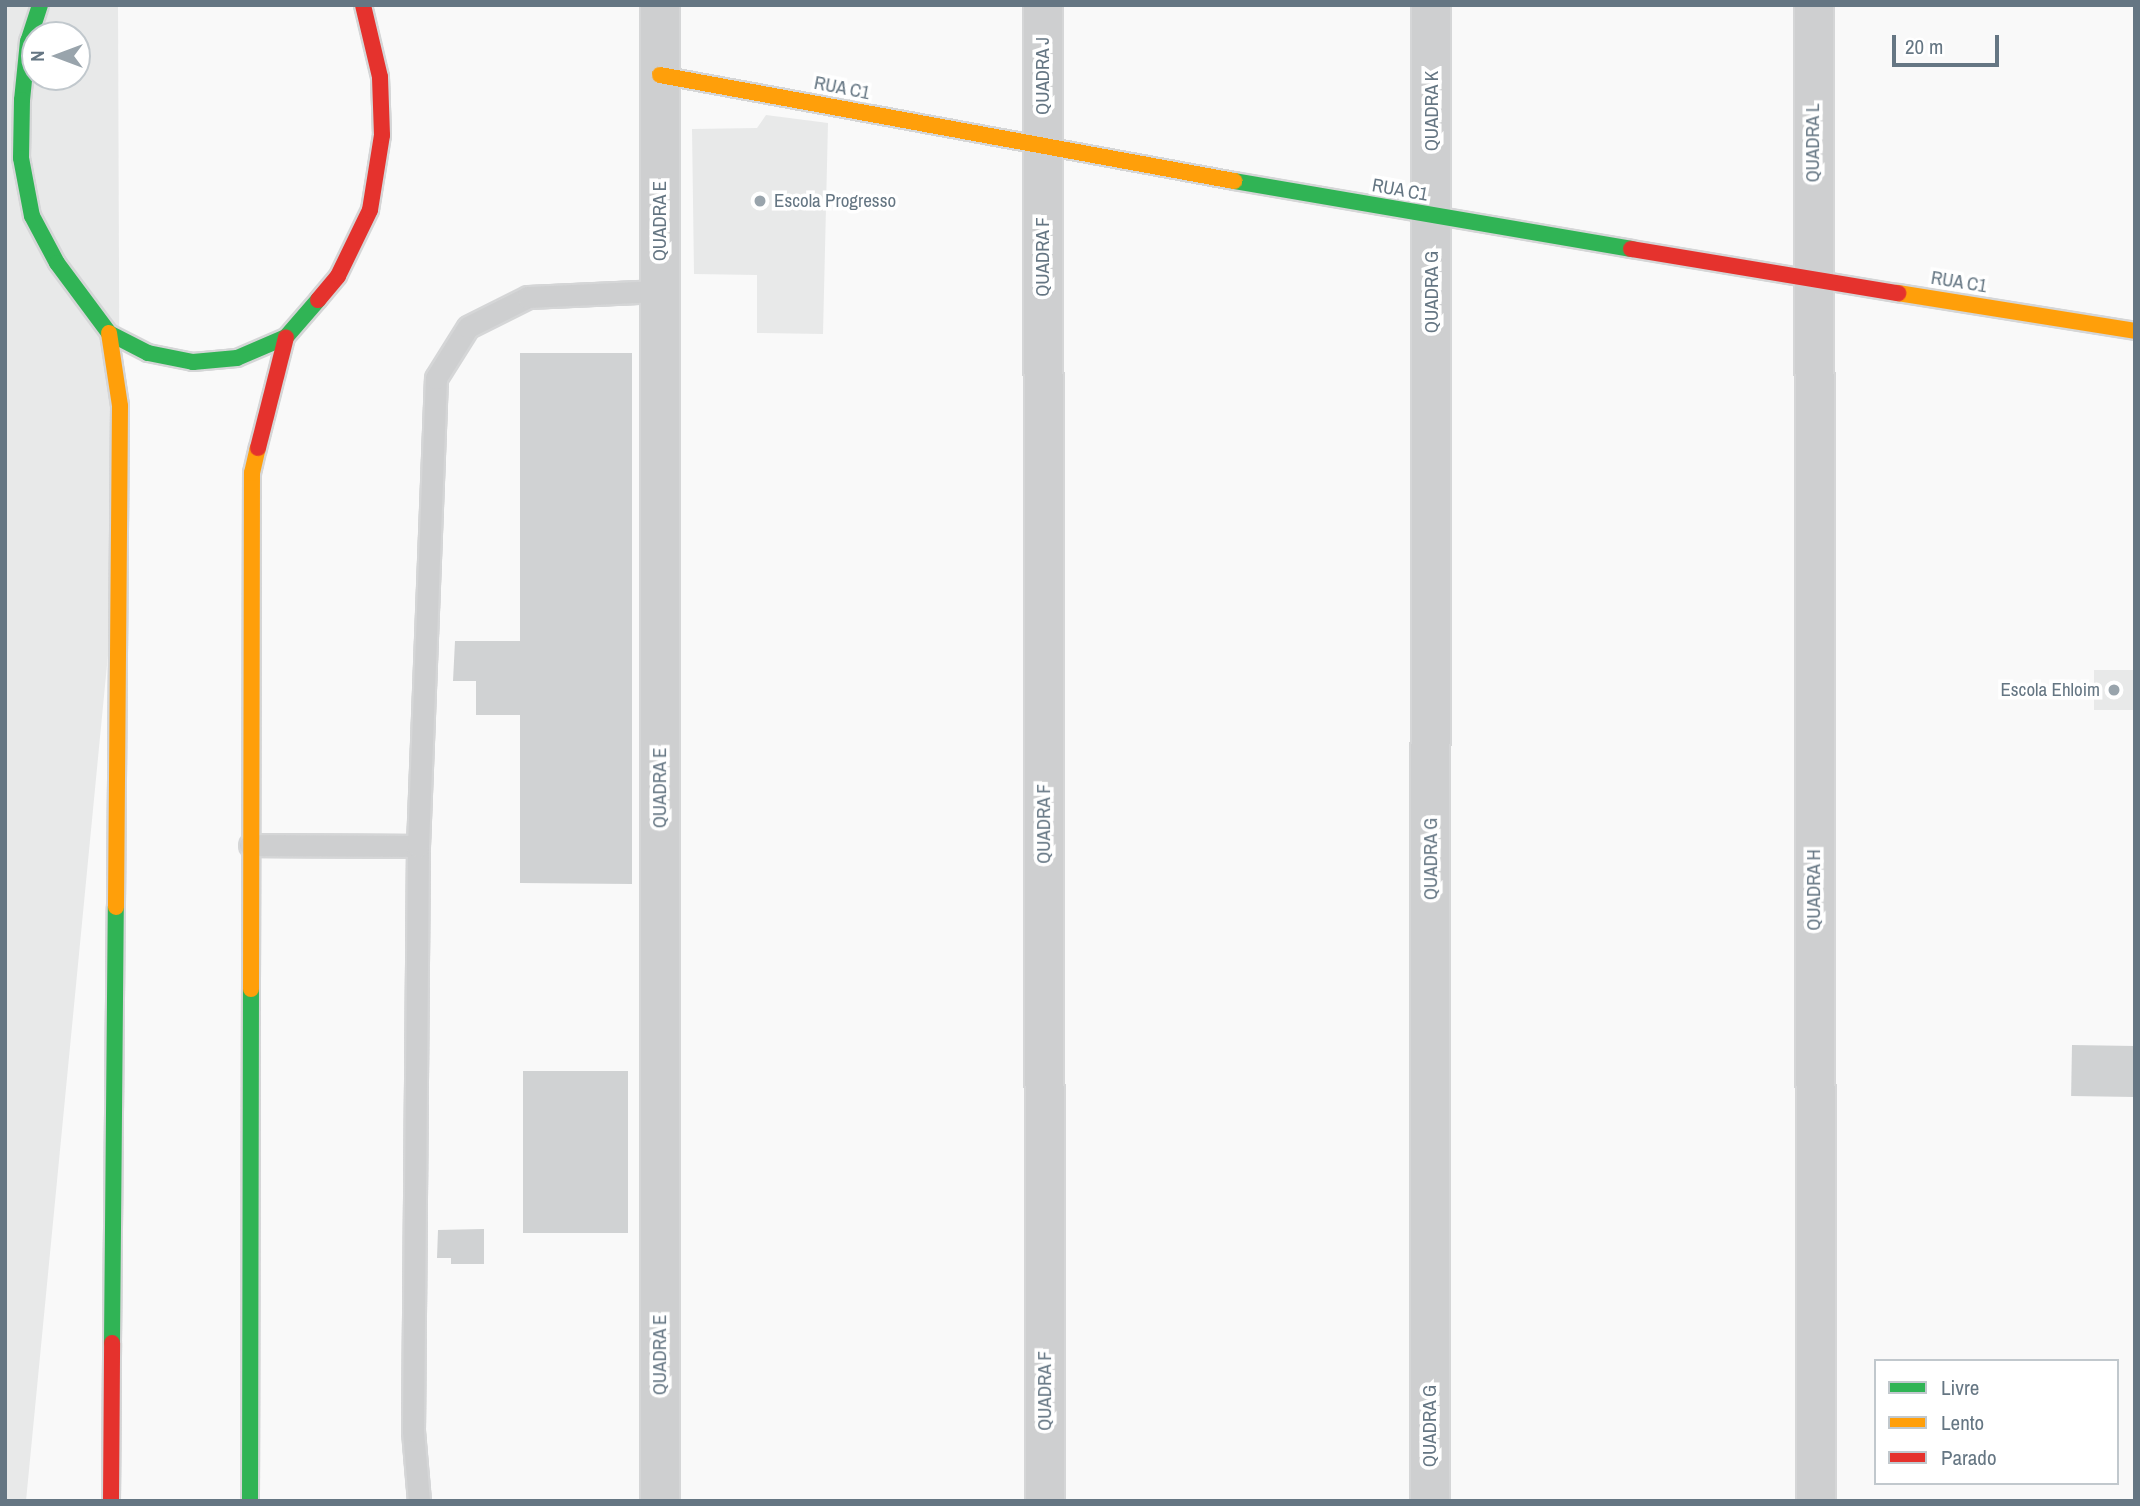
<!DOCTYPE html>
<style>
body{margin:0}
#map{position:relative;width:2140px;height:1506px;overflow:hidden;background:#f9f9f9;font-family:"Archivo Narrow",sans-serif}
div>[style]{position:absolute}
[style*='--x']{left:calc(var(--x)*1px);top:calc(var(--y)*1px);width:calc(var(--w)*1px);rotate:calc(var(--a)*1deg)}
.built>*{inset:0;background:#e8e9e9;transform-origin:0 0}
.building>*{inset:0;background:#d0d2d3;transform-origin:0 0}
.roads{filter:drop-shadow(2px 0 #d5d6d7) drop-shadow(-2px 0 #d5d6d7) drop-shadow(0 2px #d5d6d7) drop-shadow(0 -2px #d5d6d7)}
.lane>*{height:21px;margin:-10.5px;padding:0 10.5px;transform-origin:10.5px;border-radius:10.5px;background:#cecfd0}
.street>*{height:38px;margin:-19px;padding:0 19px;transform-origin:19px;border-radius:19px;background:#cecfd0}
.fast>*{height:16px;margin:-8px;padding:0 8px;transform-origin:8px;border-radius:8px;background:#30b455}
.slow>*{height:16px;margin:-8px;padding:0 8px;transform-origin:8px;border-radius:8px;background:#ff9f0a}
.jam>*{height:16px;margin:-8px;padding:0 8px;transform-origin:8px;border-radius:8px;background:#e5322d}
.dots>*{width:19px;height:19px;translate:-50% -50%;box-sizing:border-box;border:4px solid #fff;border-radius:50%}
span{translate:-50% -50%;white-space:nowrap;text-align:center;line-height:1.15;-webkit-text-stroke:7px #fff;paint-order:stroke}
.street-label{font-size:19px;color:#657683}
.poi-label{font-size:19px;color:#657683}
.left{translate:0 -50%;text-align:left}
.right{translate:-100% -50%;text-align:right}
.frame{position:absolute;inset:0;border:7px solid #657683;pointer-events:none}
.legend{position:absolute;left:1874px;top:1359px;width:245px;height:126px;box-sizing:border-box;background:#fff;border:2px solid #c1c8cd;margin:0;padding:9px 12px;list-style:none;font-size:21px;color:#657683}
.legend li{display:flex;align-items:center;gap:14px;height:35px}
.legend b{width:35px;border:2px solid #c1c8cd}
.north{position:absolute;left:21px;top:21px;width:70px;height:70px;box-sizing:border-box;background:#fff;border:2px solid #c1c8cd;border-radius:50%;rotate:270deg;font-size:19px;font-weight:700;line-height:28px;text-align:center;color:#657683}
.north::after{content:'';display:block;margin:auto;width:24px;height:32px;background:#99a4ac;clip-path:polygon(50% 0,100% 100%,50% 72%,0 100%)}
.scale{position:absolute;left:1892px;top:35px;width:107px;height:32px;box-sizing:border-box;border:4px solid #657683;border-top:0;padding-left:9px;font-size:21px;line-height:24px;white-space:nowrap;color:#657683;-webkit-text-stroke:5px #fff;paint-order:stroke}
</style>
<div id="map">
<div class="built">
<i style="clip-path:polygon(evenodd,5px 5px,118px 5px,120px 531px,26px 1501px,5px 1501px,5px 5px,35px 35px,77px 35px,77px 77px,35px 77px,35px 35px)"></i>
<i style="clip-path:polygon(766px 115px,828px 123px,823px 334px,757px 333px,757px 275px,694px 274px,692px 129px,757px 128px)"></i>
<i style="left:2094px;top:670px;width:41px;height:40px"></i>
</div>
<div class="building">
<i style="clip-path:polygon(520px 353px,632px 353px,632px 884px,520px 883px,520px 715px,476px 715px,476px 681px,453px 681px,455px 641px,520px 641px)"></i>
<i style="left:2072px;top:1045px;width:63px;height:51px;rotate:1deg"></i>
<i style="left:628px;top:1071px;width:162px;height:105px;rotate:90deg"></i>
<i style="clip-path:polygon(484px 1229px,484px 1264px,451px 1264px,451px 1258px,437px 1258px,438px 1230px)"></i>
</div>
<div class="roads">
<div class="lane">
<i style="--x:250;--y:845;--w:168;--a:0.3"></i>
<i style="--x:419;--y:1501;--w:70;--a:-94.9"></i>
<i style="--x:413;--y:1431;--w:585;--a:-89.51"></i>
<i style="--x:418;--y:846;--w:468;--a:-87.8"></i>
<i style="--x:436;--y:378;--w:60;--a:-57.9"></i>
<i style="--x:468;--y:327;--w:67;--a:-26.6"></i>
<i style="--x:528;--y:297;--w:132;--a:-2.6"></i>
</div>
<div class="street">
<i style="--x:660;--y:5;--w:1496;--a:90"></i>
<i style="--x:1043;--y:5;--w:1496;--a:89.92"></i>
<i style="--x:1814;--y:5;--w:1496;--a:89.92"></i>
<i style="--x:1430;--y:1501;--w:1496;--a:-89.96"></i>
</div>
<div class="fast">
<i style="--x:40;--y:5;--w:38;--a:108"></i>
<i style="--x:28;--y:41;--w:59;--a:95.8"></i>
<i style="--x:22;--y:100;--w:58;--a:91"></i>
<i style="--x:21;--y:158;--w:59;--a:79.3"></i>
<i style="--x:32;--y:216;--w:53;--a:62"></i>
<i style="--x:57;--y:263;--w:87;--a:53.4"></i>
<i style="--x:109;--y:333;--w:44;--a:27.1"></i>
<i style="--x:148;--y:353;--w:46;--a:11.3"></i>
<i style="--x:193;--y:362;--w:44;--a:-5.2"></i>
<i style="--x:237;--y:358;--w:53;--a:-23.2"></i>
<i style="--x:286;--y:337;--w:49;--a:-49.1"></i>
<i style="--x:1234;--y:181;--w:403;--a:9.7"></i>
<i style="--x:112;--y:1343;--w:436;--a:-89.5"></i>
<i style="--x:250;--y:1501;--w:512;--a:-89.89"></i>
</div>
<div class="slow">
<i style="--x:660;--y:75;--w:584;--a:10.46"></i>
<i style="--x:1898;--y:293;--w:240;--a:9.1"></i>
<i style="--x:109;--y:333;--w:74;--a:81.4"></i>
<i style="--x:120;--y:406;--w:501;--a:90.46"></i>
<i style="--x:251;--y:989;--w:516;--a:-89.89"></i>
<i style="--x:252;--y:473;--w:26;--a:-77"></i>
</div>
<div class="jam">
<i style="--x:1631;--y:249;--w:271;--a:9.4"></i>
<i style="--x:318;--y:300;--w:31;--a:-50"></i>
<i style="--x:338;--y:276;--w:73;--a:-64.1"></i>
<i style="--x:370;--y:210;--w:76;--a:-80.9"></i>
<i style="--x:382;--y:135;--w:58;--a:-92"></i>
<i style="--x:380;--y:77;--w:74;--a:-103.3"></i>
<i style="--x:258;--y:448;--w:114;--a:-75.8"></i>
<i style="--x:111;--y:1501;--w:158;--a:-89.6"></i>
</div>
</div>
<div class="dots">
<i style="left:760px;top:201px;background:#99a4ac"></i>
<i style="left:2114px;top:690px;background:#99a4ac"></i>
</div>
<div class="street-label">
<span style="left:1043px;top:76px;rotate:-90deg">QUADRA J</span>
<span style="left:842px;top:88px;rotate:11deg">RUA C1</span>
<span style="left:1432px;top:111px;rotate:-90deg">QUADRA K</span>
<span style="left:1813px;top:143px;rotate:-90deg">QUADRA L</span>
<span style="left:1400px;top:190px;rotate:10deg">RUA C1</span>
<span style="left:660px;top:221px;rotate:-90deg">QUADRA E</span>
<span style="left:1043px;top:257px;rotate:-90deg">QUADRA F</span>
<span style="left:1959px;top:282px;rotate:9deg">RUA C1</span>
<span style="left:1432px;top:292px;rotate:-90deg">QUADRA G</span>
<span style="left:660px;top:788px;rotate:-90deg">QUADRA E</span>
<span style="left:1044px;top:824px;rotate:-90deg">QUADRA F</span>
<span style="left:1431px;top:859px;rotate:-90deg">QUADRA G</span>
<span style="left:1814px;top:890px;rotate:-90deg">QUADRA H</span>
<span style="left:660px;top:1355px;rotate:-90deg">QUADRA E</span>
<span style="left:1045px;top:1391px;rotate:-90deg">QUADRA F</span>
<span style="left:1430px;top:1426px;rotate:-90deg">QUADRA G</span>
</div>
<div class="poi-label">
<span class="left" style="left:774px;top:201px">Escola Progresso</span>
<span class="right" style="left:2100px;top:690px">Escola Ehloim</span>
</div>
<div class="frame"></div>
<ul class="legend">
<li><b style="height:9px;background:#30b455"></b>Livre</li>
<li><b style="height:9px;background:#ff9f0a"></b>Lento</li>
<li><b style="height:9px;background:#e5322d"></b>Parado</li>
</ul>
<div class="north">N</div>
<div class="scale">20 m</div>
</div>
